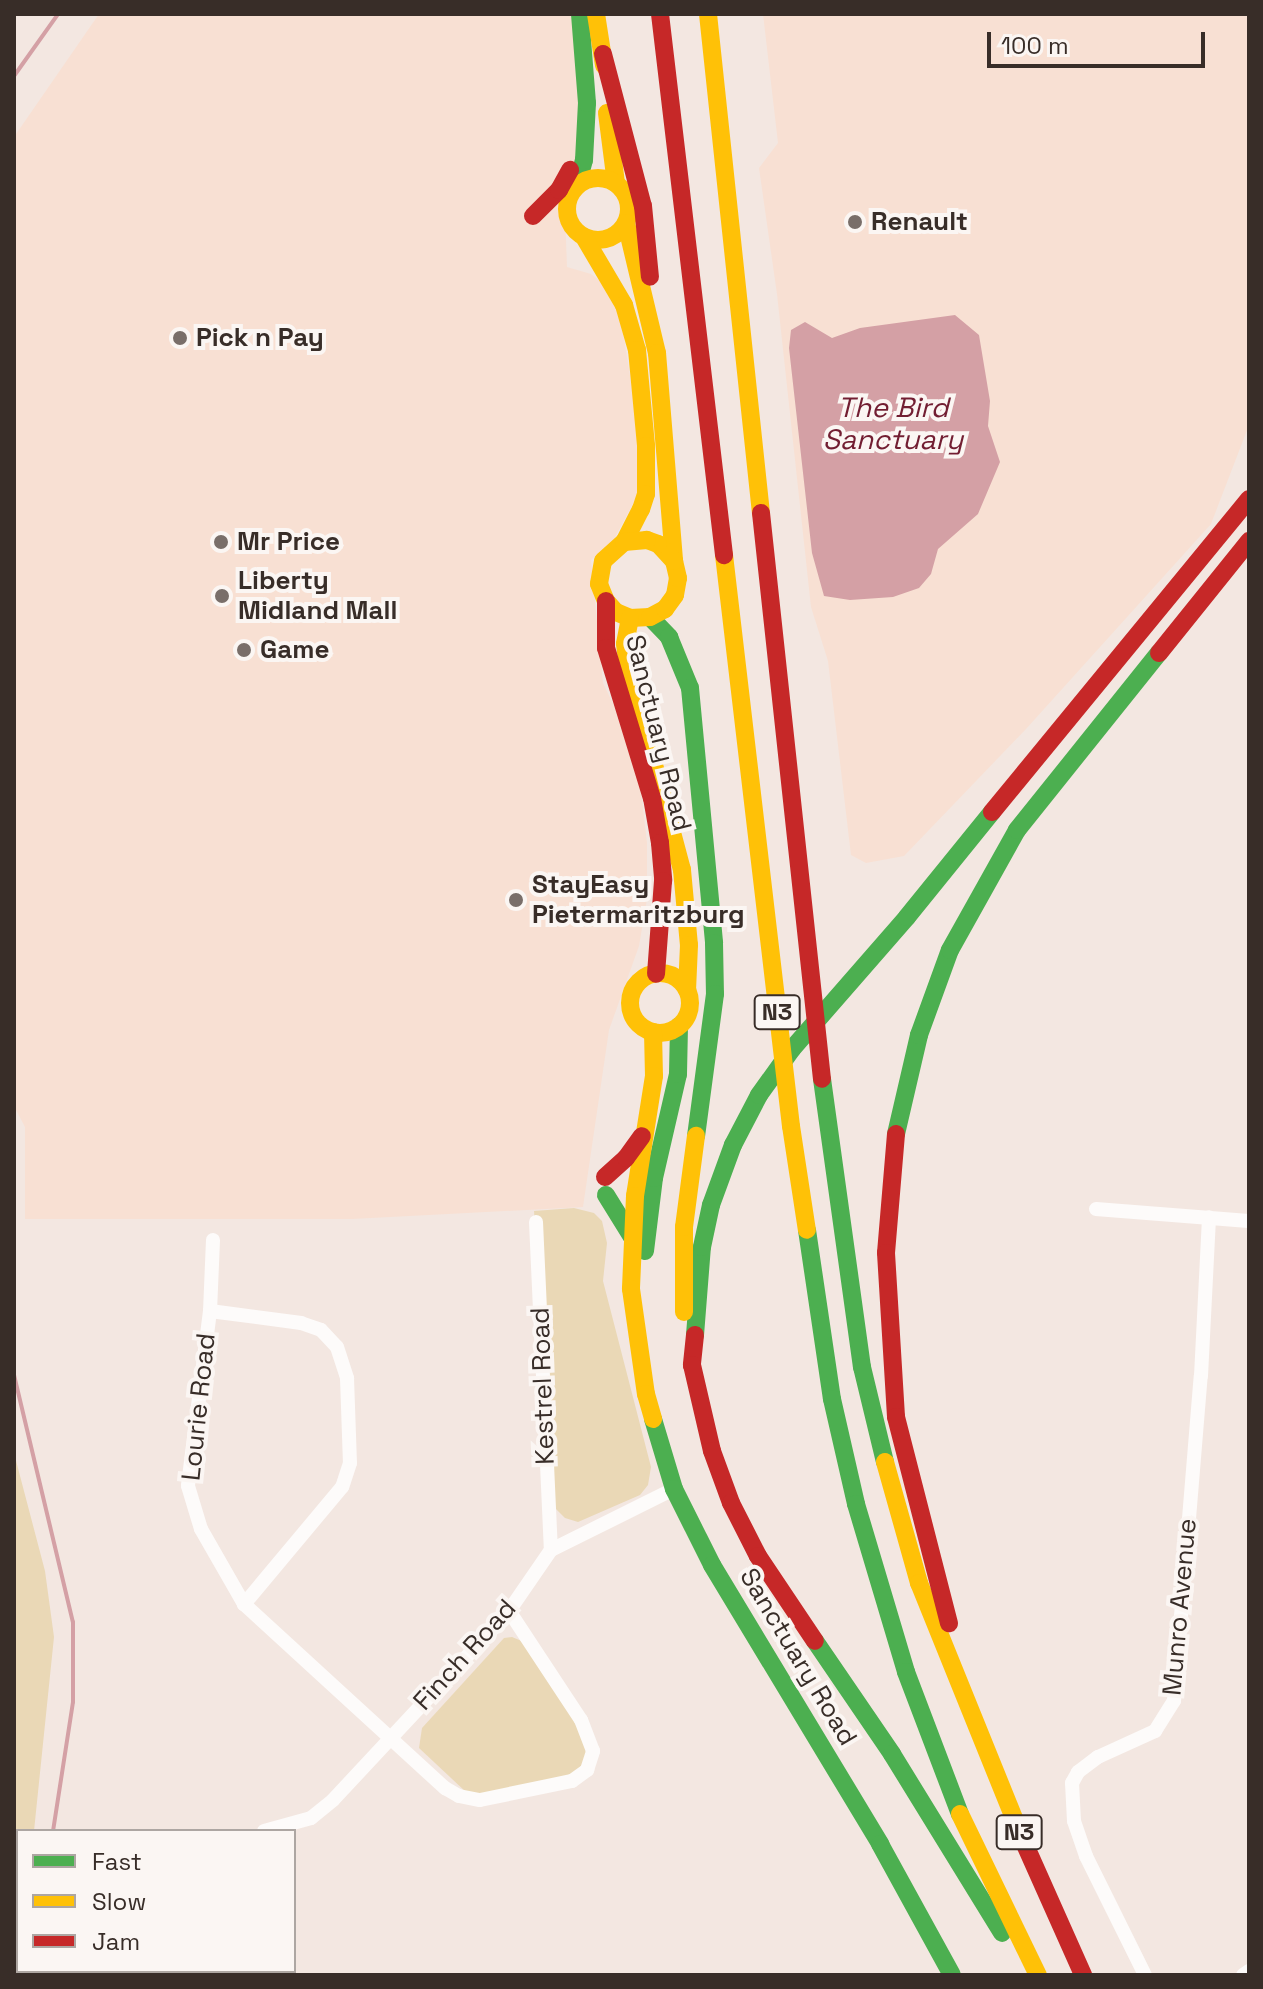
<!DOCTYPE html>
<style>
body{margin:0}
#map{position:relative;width:1263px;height:1989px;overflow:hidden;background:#f3e7e1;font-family:"Space Grotesk",sans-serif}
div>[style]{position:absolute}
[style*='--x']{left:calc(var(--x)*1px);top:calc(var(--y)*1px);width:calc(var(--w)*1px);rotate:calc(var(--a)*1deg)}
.built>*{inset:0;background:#f8e0d3}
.green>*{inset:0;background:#ead8b6}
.water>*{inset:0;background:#d4a0a5}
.stream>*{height:4px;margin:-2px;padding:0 2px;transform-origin:2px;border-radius:2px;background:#d4a0a5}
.street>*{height:14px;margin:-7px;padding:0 7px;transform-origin:7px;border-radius:7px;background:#fdfbfa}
.fast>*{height:18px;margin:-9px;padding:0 9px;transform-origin:9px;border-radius:9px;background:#4caf50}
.slow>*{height:18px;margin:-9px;padding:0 9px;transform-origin:9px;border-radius:9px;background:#ffc107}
.slow>.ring{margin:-9px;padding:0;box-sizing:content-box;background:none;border:18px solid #ffc107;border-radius:50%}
.jam>*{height:18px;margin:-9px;padding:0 9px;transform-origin:9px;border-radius:9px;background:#c62828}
.dots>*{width:22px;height:22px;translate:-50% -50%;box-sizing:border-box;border:4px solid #fbf6f3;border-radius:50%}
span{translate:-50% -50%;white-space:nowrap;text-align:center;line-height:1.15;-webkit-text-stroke:8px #fbf6f3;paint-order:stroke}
.shield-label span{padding:2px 6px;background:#fbf6f3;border:2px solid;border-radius:6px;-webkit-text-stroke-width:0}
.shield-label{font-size:24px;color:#382d28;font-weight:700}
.poi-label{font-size:26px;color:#382d28;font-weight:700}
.left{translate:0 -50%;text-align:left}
.street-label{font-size:26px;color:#382d28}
.water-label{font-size:28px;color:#721e32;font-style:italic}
.frame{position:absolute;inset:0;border:16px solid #382d28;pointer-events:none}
.legend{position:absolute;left:16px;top:1829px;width:280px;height:144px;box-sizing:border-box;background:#fbf6f3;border:2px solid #ada6a2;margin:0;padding:10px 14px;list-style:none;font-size:24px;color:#382d28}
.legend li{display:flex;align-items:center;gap:16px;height:40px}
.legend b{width:40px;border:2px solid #ada6a2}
.scale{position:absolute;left:987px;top:32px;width:218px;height:36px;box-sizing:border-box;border:4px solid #382d28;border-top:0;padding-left:10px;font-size:24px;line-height:28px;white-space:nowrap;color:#382d28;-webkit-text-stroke:6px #fbf6f3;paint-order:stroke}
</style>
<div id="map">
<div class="built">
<i style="clip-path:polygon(99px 14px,572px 14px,581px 60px,575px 169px,564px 187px,567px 267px,591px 274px,611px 289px,619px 308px,638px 425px,639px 493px,614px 539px,591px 560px,603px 683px,614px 706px,641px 791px,647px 843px,647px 899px,639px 946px,609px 1030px,583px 1207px,352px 1219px,25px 1219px,25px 1127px,14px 1106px,14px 137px)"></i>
<i style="clip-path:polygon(763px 14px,1249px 14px,1249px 425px,1211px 524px,1026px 729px,904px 856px,866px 863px,851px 855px,828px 661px,811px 607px,777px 294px,759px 168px,778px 143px)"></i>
</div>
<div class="green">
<i style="clip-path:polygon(574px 1208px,594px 1213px,602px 1221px,607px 1243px,603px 1281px,651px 1467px,648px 1485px,640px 1495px,578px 1522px,565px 1518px,555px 1508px,534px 1211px)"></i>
<i style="clip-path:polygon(14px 1453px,45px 1571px,54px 1637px,34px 1831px,18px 1831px,18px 1920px,14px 1931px)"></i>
<i style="clip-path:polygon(512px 1637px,524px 1642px,578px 1727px,590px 1763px,573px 1778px,485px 1794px,467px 1793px,419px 1748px,422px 1728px,504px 1638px)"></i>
</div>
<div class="water">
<i style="clip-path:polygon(955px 315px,979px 335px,990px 401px,988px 426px,1000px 462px,978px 514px,938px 549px,931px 574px,919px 588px,893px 597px,850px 600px,824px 596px,812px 553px,789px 348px,791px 330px,805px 322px,832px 338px,860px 328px)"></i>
</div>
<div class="stream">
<i style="--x:14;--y:76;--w:76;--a:-54.6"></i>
<i style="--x:14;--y:1375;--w:254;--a:76.6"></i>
<i style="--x:73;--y:1622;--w:80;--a:90"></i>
<i style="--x:73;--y:1702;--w:131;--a:98.8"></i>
<i style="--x:14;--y:1955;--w:6;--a:-51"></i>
</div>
<div class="street">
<i style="--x:1096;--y:1209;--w:153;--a:4.5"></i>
<i style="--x:536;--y:1222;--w:328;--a:87.4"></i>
<i style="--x:213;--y:1240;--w:71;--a:92.4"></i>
<i style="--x:210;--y:1311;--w:176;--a:97.2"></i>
<i style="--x:188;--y:1486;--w:45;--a:73.2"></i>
<i style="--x:201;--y:1529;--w:86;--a:60.2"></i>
<i style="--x:244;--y:1604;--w:273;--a:42.5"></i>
<i style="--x:445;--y:1788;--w:16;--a:30"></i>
<i style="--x:459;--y:1796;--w:21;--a:11"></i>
<i style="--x:480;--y:1800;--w:94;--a:-11.7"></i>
<i style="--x:572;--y:1781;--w:19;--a:-36"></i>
<i style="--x:587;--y:1770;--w:20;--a:-72"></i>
<i style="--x:593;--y:1751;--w:33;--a:-111"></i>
<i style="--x:581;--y:1720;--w:131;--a:-123.4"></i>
<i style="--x:210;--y:1311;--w:92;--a:7.5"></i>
<i style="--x:301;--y:1323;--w:21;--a:19"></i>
<i style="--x:321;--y:1330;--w:23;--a:47"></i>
<i style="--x:337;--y:1347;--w:33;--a:72"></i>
<i style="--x:347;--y:1378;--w:85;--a:88"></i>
<i style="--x:350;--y:1463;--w:25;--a:108"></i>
<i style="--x:342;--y:1487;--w:153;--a:129.9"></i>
<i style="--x:264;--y:1831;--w:49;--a:-15.5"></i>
<i style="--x:311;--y:1818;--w:28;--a:-39"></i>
<i style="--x:333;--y:1800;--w:258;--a:-47"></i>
<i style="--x:509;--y:1611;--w:74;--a:-55.5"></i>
<i style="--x:551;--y:1550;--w:137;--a:-26.4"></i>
<i style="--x:1145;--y:1975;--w:133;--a:-116.4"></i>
<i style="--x:1086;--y:1856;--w:37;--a:-109"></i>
<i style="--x:1074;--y:1821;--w:38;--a:-93"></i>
<i style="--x:1072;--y:1783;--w:13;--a:-61"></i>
<i style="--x:1078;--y:1772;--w:25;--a:-37"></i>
<i style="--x:1098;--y:1757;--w:63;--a:-24.5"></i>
<i style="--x:1155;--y:1731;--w:36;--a:-58"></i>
<i style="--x:1174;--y:1701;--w:326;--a:-85.3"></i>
<i style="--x:1201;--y:1376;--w:159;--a:-87.1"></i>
<i style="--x:1243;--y:1975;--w:7;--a:-34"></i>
</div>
<div class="fast">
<i style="--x:577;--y:186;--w:27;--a:-75"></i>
<i style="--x:584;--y:160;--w:57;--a:-87"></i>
<i style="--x:587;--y:103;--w:89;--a:-94.5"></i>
<i style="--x:650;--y:617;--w:28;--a:46"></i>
<i style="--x:669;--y:637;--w:55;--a:67.6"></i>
<i style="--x:690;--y:688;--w:256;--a:84.6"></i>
<i style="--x:714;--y:943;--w:51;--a:88.9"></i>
<i style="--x:715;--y:994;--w:143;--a:97.6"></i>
<i style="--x:822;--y:1079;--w:291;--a:82.1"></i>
<i style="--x:862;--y:1367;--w:98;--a:76.4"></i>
<i style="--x:896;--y:1134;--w:102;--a:-76.9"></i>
<i style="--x:919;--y:1035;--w:90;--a:-70"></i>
<i style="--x:950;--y:950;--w:137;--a:-60.8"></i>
<i style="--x:1017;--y:830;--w:227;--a:-51.3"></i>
<i style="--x:606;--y:1195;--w:49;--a:58.2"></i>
<i style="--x:807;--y:1230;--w:171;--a:81.6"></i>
<i style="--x:832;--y:1399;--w:108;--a:77.1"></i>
<i style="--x:856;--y:1504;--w:175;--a:73.4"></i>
<i style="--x:906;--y:1672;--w:152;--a:69.2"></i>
<i style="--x:645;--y:1251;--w:74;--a:-83"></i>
<i style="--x:654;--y:1178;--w:107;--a:-77"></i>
<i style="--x:678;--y:1074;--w:48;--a:-88.8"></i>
<i style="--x:695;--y:1335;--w:88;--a:-85.5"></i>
<i style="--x:702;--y:1247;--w:43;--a:-77.9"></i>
<i style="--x:711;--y:1205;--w:64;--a:-69.9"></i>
<i style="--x:733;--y:1145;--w:56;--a:-62.5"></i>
<i style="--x:759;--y:1095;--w:57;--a:-54.3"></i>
<i style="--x:792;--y:1049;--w:175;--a:-48.9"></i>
<i style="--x:907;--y:917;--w:135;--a:-51"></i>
<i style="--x:653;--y:1419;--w:73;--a:73.3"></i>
<i style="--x:674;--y:1489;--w:85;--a:63.4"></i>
<i style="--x:712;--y:1565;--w:326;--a:58.9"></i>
<i style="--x:880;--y:1844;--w:149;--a:61.2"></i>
<i style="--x:815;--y:1641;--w:137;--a:55.7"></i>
<i style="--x:892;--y:1754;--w:210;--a:58.4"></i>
</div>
<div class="slow">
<i style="--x:596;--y:14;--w:52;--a:81.1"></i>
<i style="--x:708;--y:14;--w:502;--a:83.94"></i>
<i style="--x:607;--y:113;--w:71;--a:82.7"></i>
<i class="ring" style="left:567px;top:178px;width:44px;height:44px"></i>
<i style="--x:626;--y:223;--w:134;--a:76.6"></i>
<i style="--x:657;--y:353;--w:209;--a:85.3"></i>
<i style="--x:584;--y:237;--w:79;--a:59.5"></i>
<i style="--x:624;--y:305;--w:47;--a:73.9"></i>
<i style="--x:637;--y:350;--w:96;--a:84.6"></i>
<i style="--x:646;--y:446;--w:48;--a:90"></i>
<i style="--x:646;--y:494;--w:16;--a:108"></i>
<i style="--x:641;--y:509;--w:37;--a:117"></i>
<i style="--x:624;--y:542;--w:28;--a:138"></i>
<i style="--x:603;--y:561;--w:23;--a:100"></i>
<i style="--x:599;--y:584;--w:18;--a:68"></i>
<i style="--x:606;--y:601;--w:15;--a:48"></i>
<i style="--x:616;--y:612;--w:15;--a:23"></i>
<i style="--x:630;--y:618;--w:20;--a:-3"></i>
<i style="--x:650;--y:617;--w:17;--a:-28"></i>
<i style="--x:665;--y:609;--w:17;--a:-54"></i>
<i style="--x:675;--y:595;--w:17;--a:-80"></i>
<i style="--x:678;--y:578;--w:17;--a:-103"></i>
<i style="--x:674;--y:561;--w:23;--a:-133"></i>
<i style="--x:658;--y:544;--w:12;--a:-160"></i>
<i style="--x:647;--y:540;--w:23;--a:175"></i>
<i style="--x:724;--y:555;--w:575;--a:83.31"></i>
<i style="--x:791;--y:1126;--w:105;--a:81.3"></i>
<i style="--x:630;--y:618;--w:26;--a:101"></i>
<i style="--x:625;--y:644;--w:23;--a:83"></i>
<i style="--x:628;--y:667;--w:210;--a:75.1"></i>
<i style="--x:682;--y:870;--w:75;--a:84.7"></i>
<i style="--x:689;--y:945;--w:45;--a:92.5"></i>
<i class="ring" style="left:630px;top:973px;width:42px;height:42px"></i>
<i style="--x:653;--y:1032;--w:44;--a:88.7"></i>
<i style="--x:654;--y:1076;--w:121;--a:99"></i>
<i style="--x:635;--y:1196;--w:93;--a:92.5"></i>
<i style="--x:631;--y:1289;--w:106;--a:81.9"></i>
<i style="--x:646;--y:1394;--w:26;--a:74"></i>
<i style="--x:684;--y:1312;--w:85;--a:-90"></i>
<i style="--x:684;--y:1227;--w:92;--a:-82.5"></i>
<i style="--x:885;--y:1462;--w:126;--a:74.3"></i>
<i style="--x:919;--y:1583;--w:277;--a:68"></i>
<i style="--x:960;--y:1814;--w:179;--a:64.2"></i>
</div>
<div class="jam">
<i style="--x:660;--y:14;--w:545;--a:83.25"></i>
<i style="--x:603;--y:54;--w:157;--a:75.3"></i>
<i style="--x:643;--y:206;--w:71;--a:84.4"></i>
<i style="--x:533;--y:216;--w:37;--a:-45"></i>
<i style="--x:559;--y:190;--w:23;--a:-61"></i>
<i style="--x:761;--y:513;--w:569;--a:83.85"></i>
<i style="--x:606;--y:601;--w:47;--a:90"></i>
<i style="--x:606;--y:648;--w:157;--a:73"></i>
<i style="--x:652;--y:798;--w:46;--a:79.9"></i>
<i style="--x:660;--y:843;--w:38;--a:85"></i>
<i style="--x:663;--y:881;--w:93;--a:94.3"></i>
<i style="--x:1159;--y:653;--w:144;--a:-51.2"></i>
<i style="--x:992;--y:812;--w:405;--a:-50.6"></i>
<i style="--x:896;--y:1134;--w:119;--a:94.8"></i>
<i style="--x:886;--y:1253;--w:164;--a:86.5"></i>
<i style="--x:896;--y:1417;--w:213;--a:75.6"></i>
<i style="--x:605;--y:1177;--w:28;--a:-42"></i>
<i style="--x:626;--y:1158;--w:27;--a:-54"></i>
<i style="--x:695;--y:1335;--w:30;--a:96"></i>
<i style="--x:692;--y:1365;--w:88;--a:76.9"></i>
<i style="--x:712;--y:1451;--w:55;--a:69.9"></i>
<i style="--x:731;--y:1503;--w:59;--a:63"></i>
<i style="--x:758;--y:1556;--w:102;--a:56.2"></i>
<i style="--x:1023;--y:1840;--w:148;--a:66"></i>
</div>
<div class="dots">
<i style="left:855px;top:222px;background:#796e69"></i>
<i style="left:180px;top:338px;background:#796e69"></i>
<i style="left:221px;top:542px;background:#796e69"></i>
<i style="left:222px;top:596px;background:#796e69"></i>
<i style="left:244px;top:650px;background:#796e69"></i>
<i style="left:516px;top:900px;background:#796e69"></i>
</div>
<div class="shield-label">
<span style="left:777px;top:1012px">N3</span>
<span style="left:1019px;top:1832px">N3</span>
</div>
<div class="poi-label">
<span class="left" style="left:871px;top:222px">Renault</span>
<span class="left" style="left:196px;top:338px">Pick n Pay</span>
<span class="left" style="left:237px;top:542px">Mr Price</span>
<span class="left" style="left:238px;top:596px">Liberty<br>Midland Mall</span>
<span class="left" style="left:260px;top:650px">Game</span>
<span class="left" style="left:532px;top:900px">StayEasy<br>Pietermaritzburg</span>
</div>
<div class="street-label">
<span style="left:658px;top:733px;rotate:76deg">Sanctuary Road</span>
<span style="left:543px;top:1386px;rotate:-92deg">Kestrel Road</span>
<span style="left:199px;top:1407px;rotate:-84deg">Lourie Road</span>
<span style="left:1180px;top:1607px;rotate:-85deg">Munro Avenue</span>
<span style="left:465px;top:1655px;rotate:-48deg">Finch Road</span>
<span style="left:798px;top:1657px;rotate:59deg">Sanctuary Road</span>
</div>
<div class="water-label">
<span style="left:893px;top:423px">The Bird<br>Sanctuary</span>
</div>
<div class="frame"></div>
<ul class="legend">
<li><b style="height:10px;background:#4caf50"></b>Fast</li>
<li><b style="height:10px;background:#ffc107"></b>Slow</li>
<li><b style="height:10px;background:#c62828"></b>Jam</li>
</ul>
<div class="scale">100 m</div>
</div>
